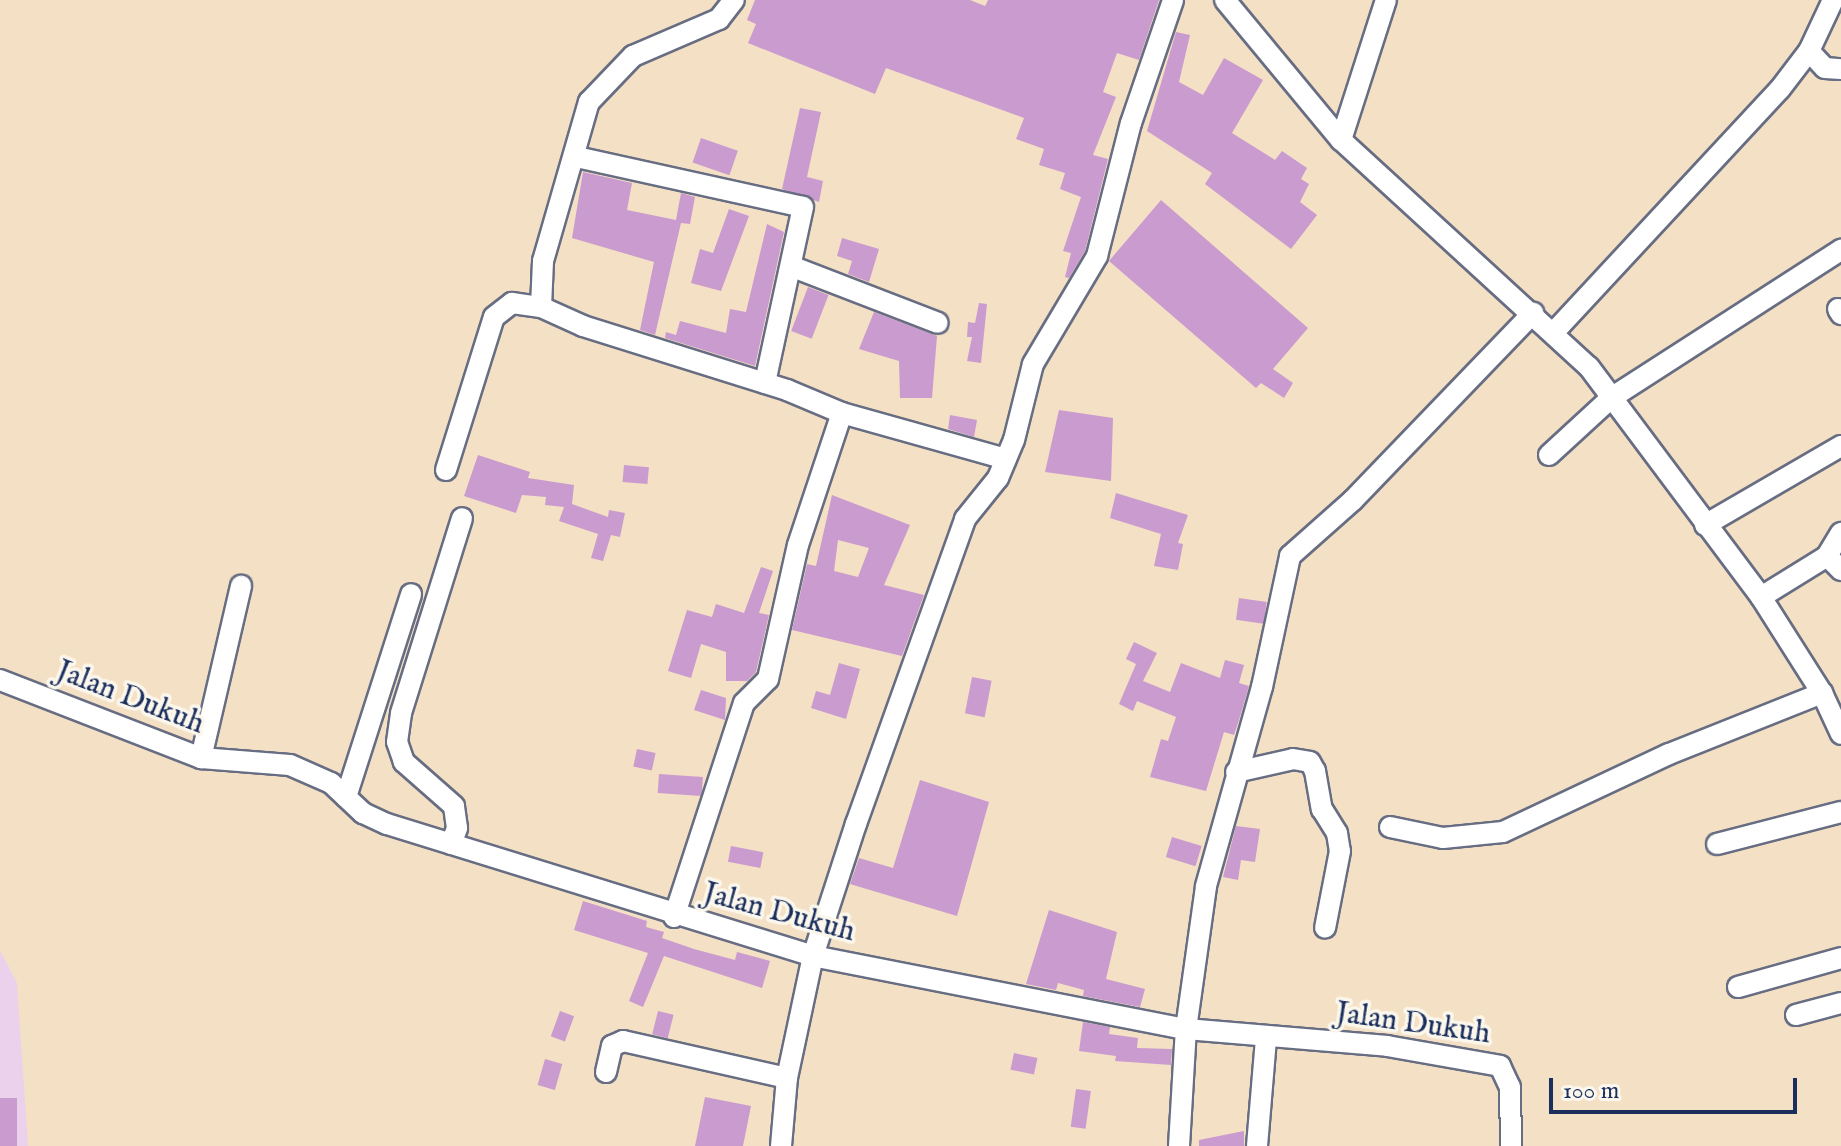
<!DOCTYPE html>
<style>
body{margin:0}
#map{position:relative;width:1841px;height:1146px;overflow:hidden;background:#f4e0c4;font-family:"IM FELL English",serif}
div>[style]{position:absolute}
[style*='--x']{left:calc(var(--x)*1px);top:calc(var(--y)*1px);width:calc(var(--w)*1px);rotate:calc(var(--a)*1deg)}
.built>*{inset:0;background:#ebd1eb}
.building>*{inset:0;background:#ca9bcf;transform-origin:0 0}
.roads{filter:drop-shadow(2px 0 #676d82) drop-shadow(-2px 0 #676d82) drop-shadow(0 2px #676d82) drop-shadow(0 -2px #676d82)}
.minor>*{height:20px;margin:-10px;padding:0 10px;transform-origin:10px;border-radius:10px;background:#fff}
span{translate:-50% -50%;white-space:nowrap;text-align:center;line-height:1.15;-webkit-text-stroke:7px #fbf7ec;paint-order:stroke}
.street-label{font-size:30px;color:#1b2f5e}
.scale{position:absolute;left:1549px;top:1078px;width:248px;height:36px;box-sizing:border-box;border:4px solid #1b2f5e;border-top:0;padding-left:10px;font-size:24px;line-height:28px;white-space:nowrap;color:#1b2f5e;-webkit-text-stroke:6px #fbf7ec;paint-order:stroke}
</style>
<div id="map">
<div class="built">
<i style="clip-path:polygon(0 950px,17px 983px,28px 1146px,0 1146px)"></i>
</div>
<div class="building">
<i style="clip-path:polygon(755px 0,970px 0,985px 6px,988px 0,1159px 0,1139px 60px,1117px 53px,1103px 92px,1116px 97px,1093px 155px,1108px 159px,1085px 251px,1069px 278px,1065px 277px,1071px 253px,1063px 251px,1081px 197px,1060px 189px,1065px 173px,1039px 165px,1044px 149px,1016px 139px,1024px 118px,886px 68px,875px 94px,748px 43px,756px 24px,747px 20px)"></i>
<i style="clip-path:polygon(1176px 32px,1190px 35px,1179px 82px,1203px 95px,1224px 58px,1263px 80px,1232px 133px,1275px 160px,1282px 151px,1307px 168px,1301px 179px,1309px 184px,1300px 202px,1317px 215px,1291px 249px,1205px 184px,1212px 173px,1147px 131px)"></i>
<i style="clip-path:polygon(800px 108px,821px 112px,807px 177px,823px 181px,819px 202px,782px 189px)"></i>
<i style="left:701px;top:138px;width:39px;height:26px;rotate:19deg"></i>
<i style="clip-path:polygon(583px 172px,632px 183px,627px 210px,676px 220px,681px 193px,695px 197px,690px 224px,681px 223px,655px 335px,640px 330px,654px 262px,572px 238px)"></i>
<i style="clip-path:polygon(1161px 200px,1308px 328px,1273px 369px,1293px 383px,1284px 398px,1261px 383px,1256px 388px,1109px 261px)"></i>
<i style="clip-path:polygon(729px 209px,749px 216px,721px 291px,691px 283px,700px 249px,713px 253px)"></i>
<i style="clip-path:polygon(767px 224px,784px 232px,755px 366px,665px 338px,666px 332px,676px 335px,680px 321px,726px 333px,730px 309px,746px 312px)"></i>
<i style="clip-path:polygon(842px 238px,879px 249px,869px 282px,848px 274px,852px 261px,837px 256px)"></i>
<i style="left:808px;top:287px;width:22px;height:47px;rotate:21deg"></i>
<i style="clip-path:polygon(979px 303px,987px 304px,981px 363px,967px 361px,972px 337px,967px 337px,968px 322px,975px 323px)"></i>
<i style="clip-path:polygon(874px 312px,937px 336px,932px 398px,900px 398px,899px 361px,859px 349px)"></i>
<i style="clip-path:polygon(1059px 410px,1113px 418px,1111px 481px,1045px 472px)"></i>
<i style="clip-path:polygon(950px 415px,977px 420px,974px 437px,948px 429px)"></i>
<i style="clip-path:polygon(478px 455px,530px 472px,528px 478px,574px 485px,572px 504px,608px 517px,609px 510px,625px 513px,620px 537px,611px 535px,603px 561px,591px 558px,598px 534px,559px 521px,564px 507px,545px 505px,546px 497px,522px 495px,516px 513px,464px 496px)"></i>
<i style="left:624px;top:465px;width:25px;height:17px;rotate:5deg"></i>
<i style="clip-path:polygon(1116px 493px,1188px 515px,1178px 543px,1183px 544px,1178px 570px,1154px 566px,1161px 534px,1110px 518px)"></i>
<i style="clip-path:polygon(evenodd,832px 495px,910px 525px,884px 585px,924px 595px,902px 656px,792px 630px,807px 564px,816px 566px,832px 495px,838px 540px,869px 548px,858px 577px,834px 571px,838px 540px)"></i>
<i style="clip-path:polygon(761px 567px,773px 571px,759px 613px,769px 615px,756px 672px,747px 681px,726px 681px,726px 652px,701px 644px,691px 678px,668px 671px,687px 610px,712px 617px,716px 604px,744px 613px)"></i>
<i style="left:1239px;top:598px;width:28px;height:22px;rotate:8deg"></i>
<i style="clip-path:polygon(1134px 642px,1157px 653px,1143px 681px,1170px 692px,1181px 663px,1220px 678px,1225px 660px,1244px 665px,1239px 683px,1249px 686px,1239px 720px,1234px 735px,1224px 732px,1206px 791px,1150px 777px,1161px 739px,1168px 741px,1176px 717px,1137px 701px,1133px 711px,1119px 704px,1136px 664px,1126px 659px)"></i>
<i style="clip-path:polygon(839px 663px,860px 669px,846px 719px,811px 708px,816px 691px,830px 695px)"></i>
<i style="left:972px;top:677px;width:20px;height:37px;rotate:11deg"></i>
<i style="clip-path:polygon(701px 690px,726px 698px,725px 720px,694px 710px)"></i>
<i style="left:637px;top:749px;width:19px;height:18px;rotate:12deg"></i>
<i style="left:659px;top:774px;width:44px;height:19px;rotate:4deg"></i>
<i style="clip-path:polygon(920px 780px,989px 802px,957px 916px,850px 884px,859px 858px,893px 868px)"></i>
<i style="clip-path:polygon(1236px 826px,1260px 829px,1255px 862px,1241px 860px,1238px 880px,1223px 877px)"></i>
<i style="left:1172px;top:837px;width:31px;height:21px;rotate:17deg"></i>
<i style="left:731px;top:846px;width:33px;height:16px;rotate:11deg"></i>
<i style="clip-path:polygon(583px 901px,647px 921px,646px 927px,664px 932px,662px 938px,694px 949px,735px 960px,737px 952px,770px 961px,762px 988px,664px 956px,643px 1007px,629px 1001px,648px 953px,574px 930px)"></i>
<i style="clip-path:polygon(1049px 910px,1117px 932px,1106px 979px,1145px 989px,1140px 1007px,1083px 996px,1084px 990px,1058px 983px,1056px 990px,1026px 984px)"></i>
<i style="left:560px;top:1011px;width:15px;height:27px;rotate:20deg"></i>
<i style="left:658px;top:1011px;width:16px;height:24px;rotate:14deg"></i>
<i style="clip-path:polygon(1083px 1022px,1110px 1027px,1109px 1034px,1138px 1038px,1137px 1048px,1172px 1049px,1171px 1065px,1115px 1061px,1116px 1056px,1079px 1051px)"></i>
<i style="left:1014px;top:1053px;width:24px;height:17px;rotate:12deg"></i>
<i style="left:545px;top:1059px;width:18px;height:27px;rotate:16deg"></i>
<i style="left:1076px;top:1089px;width:15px;height:38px;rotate:8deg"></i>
<i style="clip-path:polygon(705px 1097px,751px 1106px,743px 1146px,695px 1146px)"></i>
<i style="left:0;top:1098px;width:17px;height:48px"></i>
<i style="clip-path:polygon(1244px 1131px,1244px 1146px,1199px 1146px,1199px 1140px)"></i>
</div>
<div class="roads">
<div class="minor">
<i style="--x:1225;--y:0;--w:182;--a:50.4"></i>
<i style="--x:1341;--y:140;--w:336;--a:42.5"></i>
<i style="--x:1589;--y:367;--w:287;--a:53.2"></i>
<i style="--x:1761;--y:597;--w:114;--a:57.6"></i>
<i style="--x:1822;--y:693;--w:45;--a:65.1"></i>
<i style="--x:1833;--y:0;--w:56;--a:115.2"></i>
<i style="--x:1809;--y:51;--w:23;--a:47"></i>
<i style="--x:1825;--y:68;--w:16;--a:4"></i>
<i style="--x:1341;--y:140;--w:147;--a:-72.2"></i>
<i style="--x:576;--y:157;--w:232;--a:12.4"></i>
<i style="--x:803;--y:207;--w:180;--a:102.2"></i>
<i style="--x:793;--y:267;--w:155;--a:21.1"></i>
<i style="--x:541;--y:307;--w:46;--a:-87.5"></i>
<i style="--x:543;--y:261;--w:166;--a:-73.9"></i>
<i style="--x:589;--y:102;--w:64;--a:-46.3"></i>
<i style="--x:633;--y:56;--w:94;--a:-23.3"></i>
<i style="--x:719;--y:19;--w:24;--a:-52"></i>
<i style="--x:1838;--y:309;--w:6;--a:59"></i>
<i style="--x:1555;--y:331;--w:330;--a:-47.1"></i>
<i style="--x:1780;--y:89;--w:48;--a:-52.7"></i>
<i style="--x:1549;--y:455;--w:84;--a:-42.6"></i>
<i style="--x:1611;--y:398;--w:274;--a:-32.8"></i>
<i style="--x:446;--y:470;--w:160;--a:-72.6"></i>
<i style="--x:494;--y:317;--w:23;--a:-38"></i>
<i style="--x:512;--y:303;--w:29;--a:8"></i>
<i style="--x:541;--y:307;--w:46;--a:24.3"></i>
<i style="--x:583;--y:326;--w:214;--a:17.4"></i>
<i style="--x:787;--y:390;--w:60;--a:22.7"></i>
<i style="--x:842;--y:413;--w:170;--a:15.7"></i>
<i style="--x:1705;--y:525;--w:157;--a:-30.2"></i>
<i style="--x:1827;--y:556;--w:20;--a:45"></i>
<i style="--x:1761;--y:597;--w:78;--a:-31.8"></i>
<i style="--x:1827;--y:556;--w:27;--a:-59"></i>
<i style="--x:0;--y:680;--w:216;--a:21.2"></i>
<i style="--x:201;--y:758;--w:89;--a:4.5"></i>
<i style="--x:290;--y:765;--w:45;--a:23.7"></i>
<i style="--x:331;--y:783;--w:44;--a:43.2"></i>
<i style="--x:363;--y:813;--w:26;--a:25"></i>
<i style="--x:387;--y:824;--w:446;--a:17.2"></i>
<i style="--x:813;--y:956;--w:380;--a:11.1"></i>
<i style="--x:1186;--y:1029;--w:202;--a:4.8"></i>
<i style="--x:1387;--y:1046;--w:115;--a:10"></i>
<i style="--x:1500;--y:1066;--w:23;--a:65"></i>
<i style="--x:1510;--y:1087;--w:59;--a:89"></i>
<i style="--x:201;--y:758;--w:177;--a:-76.9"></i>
<i style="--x:1236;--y:772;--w:58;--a:-12.8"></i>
<i style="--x:1293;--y:759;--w:17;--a:10"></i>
<i style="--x:1310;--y:762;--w:10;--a:61"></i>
<i style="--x:1315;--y:771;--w:39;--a:80"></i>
<i style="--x:1322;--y:809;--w:28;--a:58"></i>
<i style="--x:1337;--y:833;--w:18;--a:81"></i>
<i style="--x:1340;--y:851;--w:78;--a:101"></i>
<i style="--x:346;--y:797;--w:213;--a:-72.2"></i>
<i style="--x:1390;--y:827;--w:54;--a:11.7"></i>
<i style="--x:1443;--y:838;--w:60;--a:-5.7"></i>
<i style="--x:1503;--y:832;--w:183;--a:-25.2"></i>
<i style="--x:1669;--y:754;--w:165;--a:-21.7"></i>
<i style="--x:451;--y:844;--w:17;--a:-69"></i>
<i style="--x:457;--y:828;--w:22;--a:-98"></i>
<i style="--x:454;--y:806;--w:67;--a:-138.7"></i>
<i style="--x:404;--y:762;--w:21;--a:-109"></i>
<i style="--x:397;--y:742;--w:29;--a:-82"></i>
<i style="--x:401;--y:713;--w:204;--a:-72.6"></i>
<i style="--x:1717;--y:844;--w:128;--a:-14.5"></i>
<i style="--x:674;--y:917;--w:225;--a:-71.9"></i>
<i style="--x:744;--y:703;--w:34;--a:-45"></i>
<i style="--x:768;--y:679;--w:137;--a:-77.4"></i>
<i style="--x:798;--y:545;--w:139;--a:-71.6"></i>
<i style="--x:1738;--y:987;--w:107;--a:-15.7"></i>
<i style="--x:1796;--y:1015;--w:47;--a:-14.9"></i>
<i style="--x:606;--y:1072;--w:27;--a:-77"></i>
<i style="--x:612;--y:1046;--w:12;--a:-24"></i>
<i style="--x:623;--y:1041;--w:168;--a:12.7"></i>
<i style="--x:781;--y:1146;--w:68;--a:-85"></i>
<i style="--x:787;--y:1078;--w:125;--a:-78"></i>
<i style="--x:813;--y:956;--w:139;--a:-72"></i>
<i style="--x:856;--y:824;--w:324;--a:-70.3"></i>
<i style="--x:965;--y:519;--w:53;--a:-51.2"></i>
<i style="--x:998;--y:478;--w:41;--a:-67.2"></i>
<i style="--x:1014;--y:440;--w:78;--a:-76"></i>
<i style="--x:1033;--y:364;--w:126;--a:-59.3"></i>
<i style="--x:1097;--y:256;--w:137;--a:-75.7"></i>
<i style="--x:1131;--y:123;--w:130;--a:-71.1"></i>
<i style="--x:1179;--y:1146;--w:117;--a:-86.6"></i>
<i style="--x:1186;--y:1029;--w:144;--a:-82"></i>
<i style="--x:1206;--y:886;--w:207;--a:-74.3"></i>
<i style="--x:1262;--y:687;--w:134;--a:-77.9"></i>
<i style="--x:1290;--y:556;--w:84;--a:-41.6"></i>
<i style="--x:1353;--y:500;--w:260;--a:-46.1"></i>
<i style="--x:1257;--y:1146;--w:107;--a:-85.2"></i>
</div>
</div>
<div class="street-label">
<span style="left:130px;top:698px;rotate:21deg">Jalan Dukuh</span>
<span style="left:779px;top:913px;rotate:15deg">Jalan Dukuh</span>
<span style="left:1413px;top:1024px;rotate:8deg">Jalan Dukuh</span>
</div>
<div class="scale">100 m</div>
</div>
